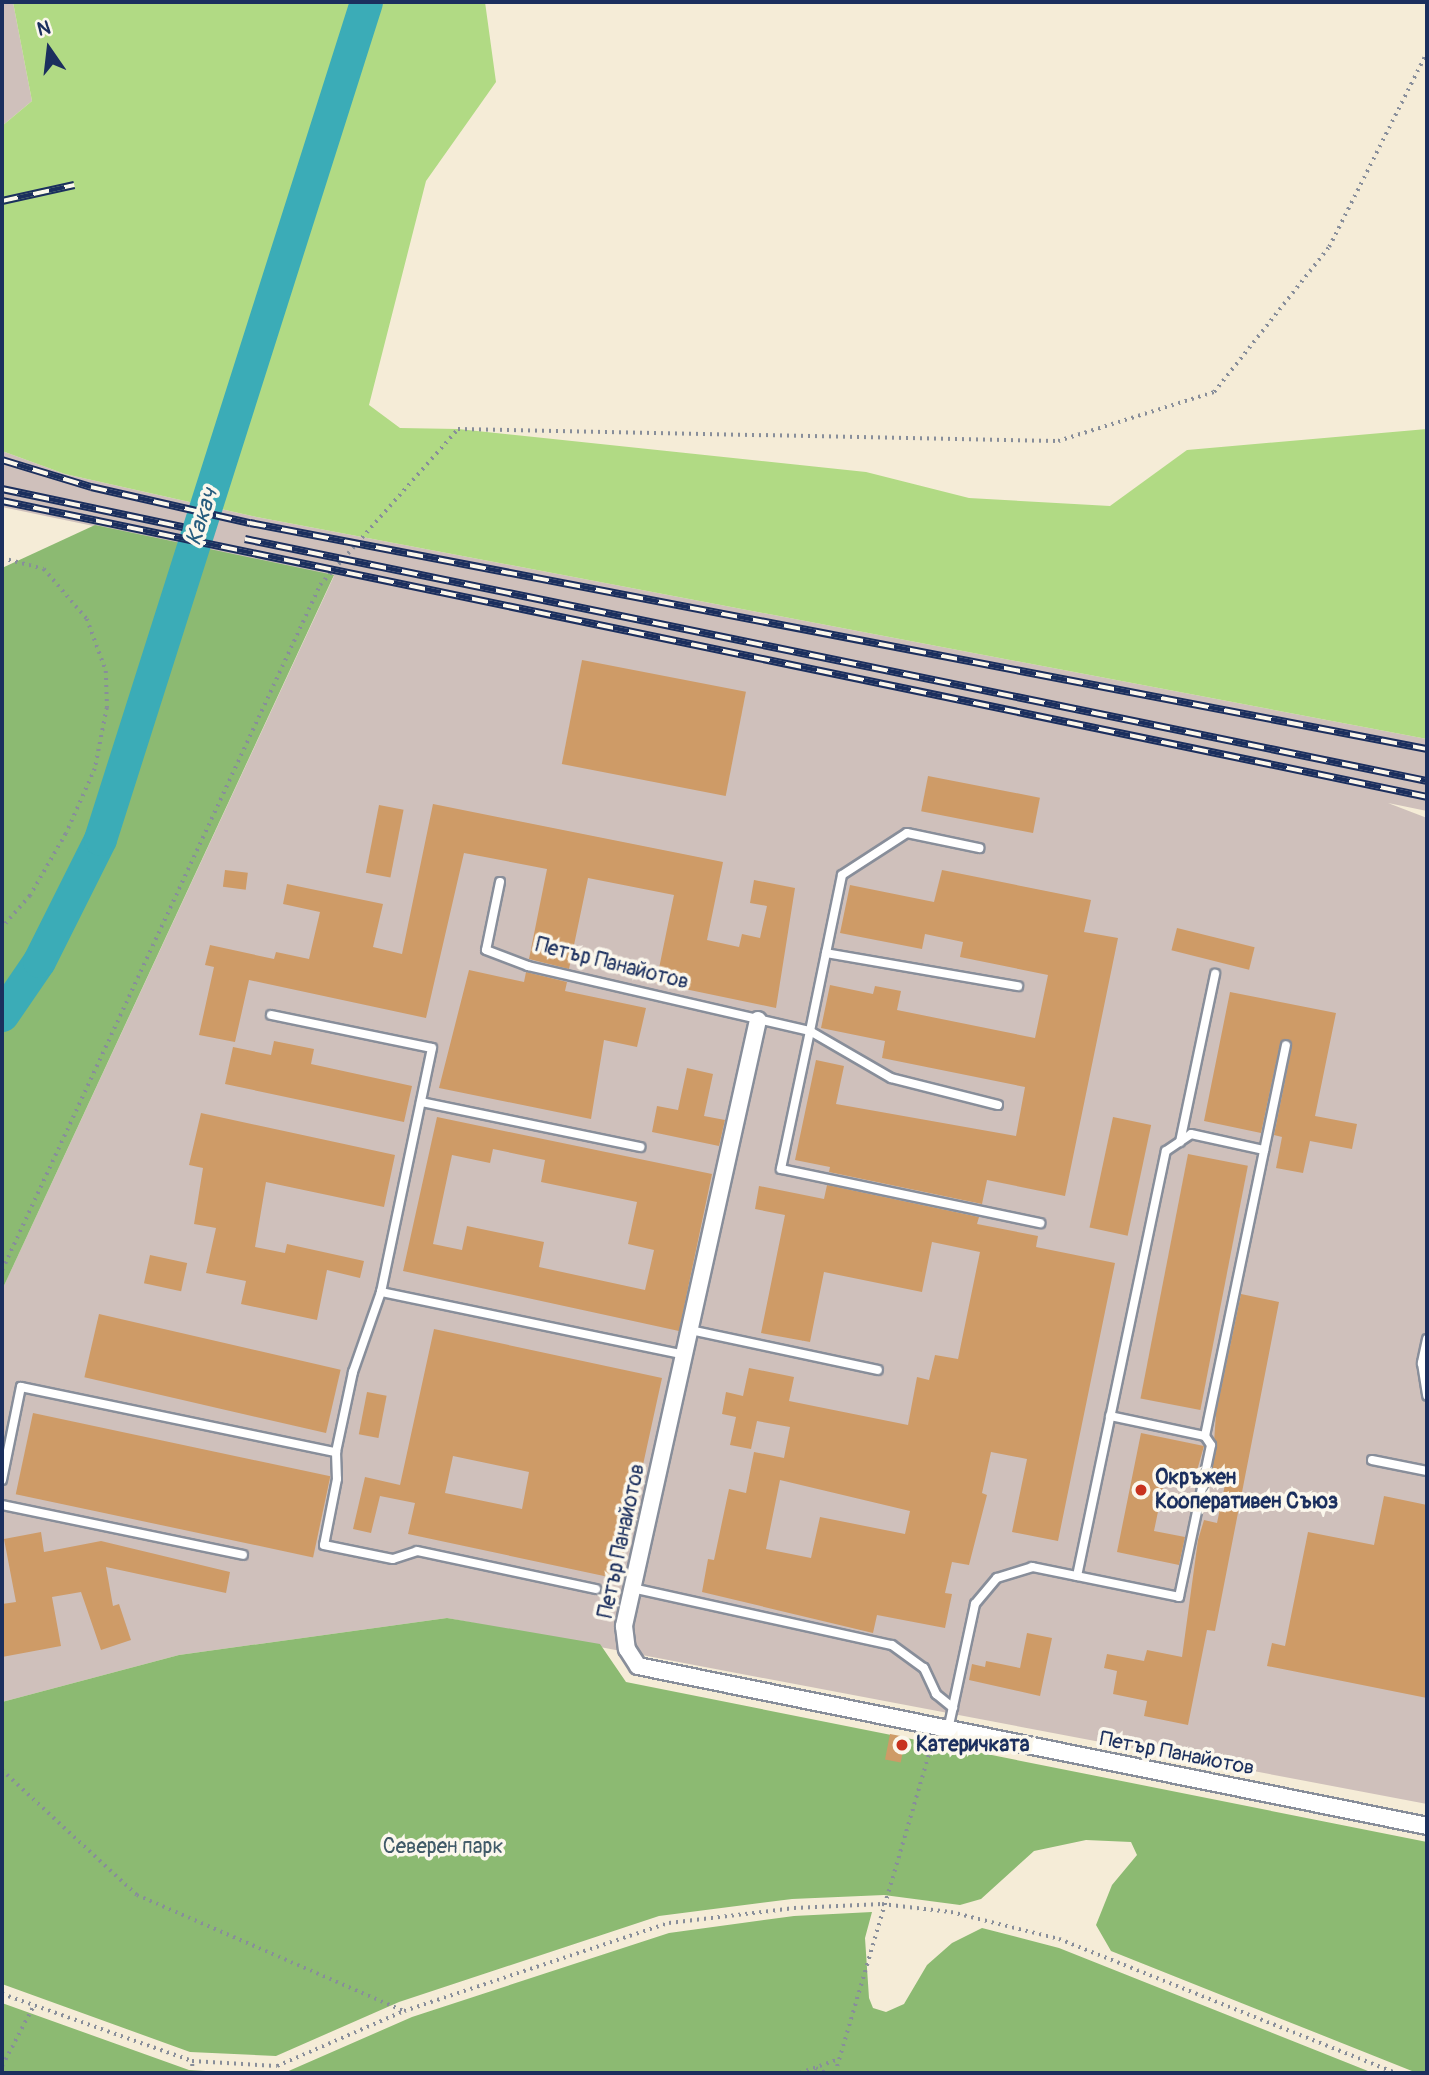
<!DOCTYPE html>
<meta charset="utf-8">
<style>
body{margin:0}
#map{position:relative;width:1429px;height:2075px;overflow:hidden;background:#f5ecd7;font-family:Pangolin,sans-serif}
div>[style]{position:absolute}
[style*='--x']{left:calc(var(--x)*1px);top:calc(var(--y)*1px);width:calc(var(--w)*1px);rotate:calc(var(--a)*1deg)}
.industrial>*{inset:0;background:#cfc0bb}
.green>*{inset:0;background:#b1da84}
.forest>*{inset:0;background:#8cba72}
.river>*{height:33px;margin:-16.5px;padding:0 16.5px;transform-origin:16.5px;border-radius:16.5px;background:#3bacb7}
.building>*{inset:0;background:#ce9b67;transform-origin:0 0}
.path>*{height:3.5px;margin-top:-1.75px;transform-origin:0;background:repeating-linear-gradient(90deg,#888e9a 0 2px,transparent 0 7px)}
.roads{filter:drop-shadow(2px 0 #888e9a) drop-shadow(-2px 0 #888e9a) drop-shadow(0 2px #888e9a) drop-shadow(0 -2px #888e9a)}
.service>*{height:8px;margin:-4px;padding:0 4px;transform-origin:4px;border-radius:4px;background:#fff}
.minor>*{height:16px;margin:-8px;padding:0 8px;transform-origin:8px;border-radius:8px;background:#fff}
.rail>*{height:8px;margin-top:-4px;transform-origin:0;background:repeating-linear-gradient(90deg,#fbf7ec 0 16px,#1b2f5e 0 32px);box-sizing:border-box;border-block:2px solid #1b2f5e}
.dots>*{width:19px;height:19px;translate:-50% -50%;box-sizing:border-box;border:4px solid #fbf7ec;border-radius:50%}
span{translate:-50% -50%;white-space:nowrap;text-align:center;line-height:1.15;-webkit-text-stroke:7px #fbf7ec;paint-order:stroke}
.street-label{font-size:21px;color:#1b2f5e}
.poi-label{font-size:21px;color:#1b2f5e;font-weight:700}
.left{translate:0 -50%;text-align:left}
.park-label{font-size:21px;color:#405a68}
.water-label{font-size:23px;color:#265b7d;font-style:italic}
.frame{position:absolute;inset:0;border:4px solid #1b2f5e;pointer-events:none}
.north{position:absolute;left:14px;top:14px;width:70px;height:70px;-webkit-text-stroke:5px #fbf7ec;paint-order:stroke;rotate:346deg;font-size:19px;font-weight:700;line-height:28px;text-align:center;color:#1b2f5e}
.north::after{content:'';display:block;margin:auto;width:24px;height:32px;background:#1b2f5e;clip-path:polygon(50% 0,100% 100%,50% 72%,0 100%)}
</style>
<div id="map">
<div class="industrial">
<i style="clip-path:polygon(2px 2px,13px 2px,32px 101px,2px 126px)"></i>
<i style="clip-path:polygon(2px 451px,65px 474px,252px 516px,1427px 739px,1427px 811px,1388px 803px,1427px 818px,1427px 1804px,447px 1618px,179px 1655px,2px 1702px,2px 1290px,334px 576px,2px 507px)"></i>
</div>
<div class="green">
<i style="clip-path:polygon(13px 2px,485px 2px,496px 82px,426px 181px,369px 405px,400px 428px,458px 429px,866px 472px,969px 498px,1110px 506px,1187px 450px,1427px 429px,1427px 739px,252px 516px,65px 474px,2px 451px,2px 126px,32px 101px)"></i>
</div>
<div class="forest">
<i style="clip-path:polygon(95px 525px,334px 575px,2px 1290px,2px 568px)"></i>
<i style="clip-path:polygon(447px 1618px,600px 1644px,626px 1682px,1427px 1842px,1427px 2073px,1417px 2073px,1111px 1951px,1096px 1925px,1112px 1885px,1137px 1855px,1131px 1842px,1086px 1840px,1034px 1851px,981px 1899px,960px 1905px,884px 1895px,792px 1899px,659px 1916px,399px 2002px,276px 2056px,190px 2052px,2px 1984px,2px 1702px,179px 1655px)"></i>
<i style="clip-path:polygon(872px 1912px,865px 1938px,869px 1998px,873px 2008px,886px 2012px,904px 2004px,927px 1965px,952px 1943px,982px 1928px,1059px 1948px,1373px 2073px,284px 2073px,412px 2017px,669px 1933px,794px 1916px)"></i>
<i style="clip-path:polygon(2px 2003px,189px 2070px,240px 2073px,2px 2073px)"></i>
</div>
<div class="river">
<i style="--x:2;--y:1015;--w:65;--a:-55.6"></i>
<i style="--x:39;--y:961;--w:136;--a:-63.4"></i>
<i style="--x:100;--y:839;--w:878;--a:-72.37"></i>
</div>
<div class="building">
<i style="left:582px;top:660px;width:167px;height:106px;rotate:11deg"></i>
<i style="left:928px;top:776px;width:114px;height:36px;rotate:11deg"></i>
<i style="clip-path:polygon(433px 804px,723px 862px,707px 940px,739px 947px,742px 934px,760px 938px,767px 906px,750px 903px,754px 880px,795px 888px,776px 1008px,656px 983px,674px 895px,588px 878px,569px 969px,529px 959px,547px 869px,464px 853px,426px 1018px,249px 980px,235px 1042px,199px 1035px,214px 967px,205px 965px,210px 945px,274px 959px,276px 952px,309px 959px,320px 912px,283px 904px,287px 884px,383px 904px,373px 947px,402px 954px)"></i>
<i style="left:379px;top:805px;width:25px;height:69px;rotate:11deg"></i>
<i style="left:225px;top:870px;width:23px;height:17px;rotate:7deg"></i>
<i style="clip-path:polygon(942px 870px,1091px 900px,1084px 932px,1118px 938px,1065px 1196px,987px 1180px,982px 1204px,829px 1172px,830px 1167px,795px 1160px,816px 1060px,844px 1066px,836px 1104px,1016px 1136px,1025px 1087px,882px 1058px,885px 1041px,821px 1028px,830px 985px,873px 994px,875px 986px,901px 991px,897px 1010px,1035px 1038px,1048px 975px,960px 957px,963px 942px,925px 934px,922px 949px,840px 933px,850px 885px,934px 902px)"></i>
<i style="left:1177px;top:928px;width:80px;height:23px;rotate:14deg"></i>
<i style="clip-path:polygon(469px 970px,524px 982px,526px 972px,567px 982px,565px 991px,646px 1008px,637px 1047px,604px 1040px,591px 1119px,439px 1088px)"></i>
<i style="clip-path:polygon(1230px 992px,1336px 1013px,1315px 1116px,1357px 1124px,1352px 1149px,1310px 1141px,1303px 1173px,1276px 1168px,1282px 1137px,1274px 1135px,1292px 1046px,1287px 1039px,1280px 1044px,1261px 1133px,1204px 1121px)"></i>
<i style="clip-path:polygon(274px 1041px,314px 1049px,311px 1064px,412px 1086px,404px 1122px,225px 1084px,233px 1047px,271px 1055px)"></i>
<i style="clip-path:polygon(687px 1068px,713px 1074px,704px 1116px,725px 1120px,719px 1146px,652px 1132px,657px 1106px,678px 1110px)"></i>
<i style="clip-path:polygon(201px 1113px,395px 1155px,384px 1207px,266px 1182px,255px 1247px,285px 1253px,287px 1244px,364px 1261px,360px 1278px,327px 1270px,317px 1320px,241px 1304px,246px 1281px,206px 1273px,216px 1228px,194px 1224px,203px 1168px,189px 1165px)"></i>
<i style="clip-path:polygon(evenodd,437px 1117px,712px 1174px,679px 1331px,403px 1271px,437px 1117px,493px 1149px,545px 1160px,541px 1182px,637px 1202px,628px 1244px,654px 1250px,645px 1290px,539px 1267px,544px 1242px,467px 1226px,462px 1250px,433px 1244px,452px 1155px,490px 1163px,493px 1149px)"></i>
<i style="left:1113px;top:1117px;width:39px;height:113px;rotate:12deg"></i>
<i style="left:1188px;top:1154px;width:61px;height:249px;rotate:11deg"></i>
<i style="clip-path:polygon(evenodd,827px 1185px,979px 1217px,977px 1224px,1038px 1236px,1036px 1247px,1115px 1263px,1058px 1541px,1012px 1532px,1027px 1459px,991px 1452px,982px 1493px,987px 1495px,969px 1565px,952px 1562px,945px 1593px,952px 1594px,945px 1628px,877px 1615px,873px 1633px,702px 1592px,708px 1559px,714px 1560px,729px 1489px,746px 1493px,754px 1452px,784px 1458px,790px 1427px,757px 1421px,751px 1449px,730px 1445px,736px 1417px,722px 1414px,726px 1392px,743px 1396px,749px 1368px,794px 1377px,789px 1401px,908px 1425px,917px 1377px,929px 1380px,935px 1355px,958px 1359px,980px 1252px,932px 1242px,922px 1292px,824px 1272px,810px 1342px,761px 1333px,785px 1215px,755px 1209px,759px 1186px,824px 1199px,827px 1185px,780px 1480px,910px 1511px,905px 1534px,820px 1517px,811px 1558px,766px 1549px,780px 1480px)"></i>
<i style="left:150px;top:1255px;width:38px;height:29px;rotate:12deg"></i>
<i style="clip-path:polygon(1241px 1294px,1279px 1302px,1215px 1631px,1207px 1630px,1188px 1725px,1144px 1716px,1147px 1701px,1113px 1694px,1117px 1671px,1104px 1668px,1107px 1654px,1144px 1661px,1147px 1650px,1182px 1657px,1198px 1540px,1204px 1520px,1217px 1523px,1227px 1475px,1212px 1472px,1216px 1413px)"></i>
<i style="left:99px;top:1314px;width:248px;height:65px;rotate:13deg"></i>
<i style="clip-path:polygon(evenodd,434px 1329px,662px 1378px,618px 1579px,408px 1534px,415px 1503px,380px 1496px,371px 1533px,353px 1529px,365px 1477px,400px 1485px,434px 1329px,453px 1456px,529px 1472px,522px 1509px,445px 1493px,453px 1456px)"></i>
<i style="left:367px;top:1392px;width:20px;height:43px;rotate:11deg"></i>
<i style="left:33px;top:1413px;width:304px;height:83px;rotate:12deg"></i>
<i style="clip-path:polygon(1141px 1433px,1204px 1446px,1196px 1474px,1167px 1468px,1154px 1531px,1185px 1537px,1179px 1565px,1117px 1552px)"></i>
<i style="clip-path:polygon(1384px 1496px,1427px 1505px,1427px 1698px,1267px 1666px,1272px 1643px,1285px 1646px,1308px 1532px,1374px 1545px)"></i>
<i style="clip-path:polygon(41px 1532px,44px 1552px,101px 1541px,230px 1572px,226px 1593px,106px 1567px,113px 1606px,119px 1604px,131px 1640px,101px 1650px,81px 1592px,52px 1597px,61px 1646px,2px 1657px,2px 1604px,16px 1602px,4px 1539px)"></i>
<i style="clip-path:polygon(1027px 1633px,1052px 1638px,1040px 1696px,969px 1680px,972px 1664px,985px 1667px,986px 1661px,1020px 1668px)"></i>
<i style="left:890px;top:1734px;width:16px;height:26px;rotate:11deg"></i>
</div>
<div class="path">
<i style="--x:2;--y:558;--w:43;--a:14.7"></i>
<i style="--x:44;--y:569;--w:66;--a:49.3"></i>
<i style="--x:87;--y:619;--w:55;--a:69.9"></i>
<i style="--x:106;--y:671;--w:37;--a:88"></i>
<i style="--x:107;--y:708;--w:62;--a:101.1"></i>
<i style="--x:95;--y:769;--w:71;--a:114"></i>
<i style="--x:66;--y:834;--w:72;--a:120.1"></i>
<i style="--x:30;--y:896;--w:43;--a:131.2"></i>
<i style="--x:2;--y:1270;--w:755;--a:-65.1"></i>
<i style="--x:320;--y:585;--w:208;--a:-48.5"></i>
<i style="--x:458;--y:429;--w:600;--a:1.15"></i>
<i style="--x:1058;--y:441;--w:164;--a:-17.4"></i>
<i style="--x:1214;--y:392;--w:185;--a:-51.6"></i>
<i style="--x:1329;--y:247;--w:218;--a:-63.3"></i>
<i style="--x:2;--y:1770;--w:184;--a:42.8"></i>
<i style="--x:137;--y:1895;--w:291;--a:23.5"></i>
<i style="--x:2;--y:1994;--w:201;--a:19.4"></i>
<i style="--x:192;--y:2061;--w:85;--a:3.4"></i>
<i style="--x:277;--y:2066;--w:138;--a:-23.4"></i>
<i style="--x:404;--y:2011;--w:279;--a:-18.4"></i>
<i style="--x:669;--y:1923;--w:126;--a:-6.8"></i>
<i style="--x:794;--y:1908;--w:88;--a:-2.6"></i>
<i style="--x:882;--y:1904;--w:69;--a:6.6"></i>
<i style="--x:951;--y:1912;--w:111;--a:14"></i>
<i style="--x:1059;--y:1939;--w:363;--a:21.7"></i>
<i style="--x:2;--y:2066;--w:67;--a:-62.3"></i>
<i style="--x:816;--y:2068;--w:11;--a:27"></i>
<i style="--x:192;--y:2073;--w:12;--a:-90"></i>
<i style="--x:800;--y:2073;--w:41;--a:-19.7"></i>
<i style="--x:835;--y:2073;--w:344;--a:-73.6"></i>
</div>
<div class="roads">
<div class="service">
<i style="--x:500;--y:882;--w:69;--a:101.6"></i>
<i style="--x:486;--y:950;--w:45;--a:20.9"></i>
<i style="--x:528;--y:966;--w:289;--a:13"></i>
<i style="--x:810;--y:1031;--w:159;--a:-78.4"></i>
<i style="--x:842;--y:875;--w:77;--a:-32.9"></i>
<i style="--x:907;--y:833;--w:74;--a:11.8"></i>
<i style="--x:826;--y:953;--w:195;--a:9.8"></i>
<i style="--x:271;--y:1015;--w:164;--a:11.6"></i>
<i style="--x:432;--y:1048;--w:249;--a:101.8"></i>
<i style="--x:381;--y:1292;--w:310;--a:11.7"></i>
<i style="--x:421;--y:1102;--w:224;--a:11.6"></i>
<i style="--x:998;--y:1105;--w:110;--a:-165.8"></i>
<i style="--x:891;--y:1078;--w:94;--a:-149.9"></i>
<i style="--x:810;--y:1031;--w:141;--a:101.9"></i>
<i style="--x:781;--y:1169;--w:265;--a:11.8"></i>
<i style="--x:1180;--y:1142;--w:172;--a:-78.2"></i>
<i style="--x:690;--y:1330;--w:192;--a:12"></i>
<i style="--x:1427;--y:1339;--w:25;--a:102"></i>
<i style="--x:1422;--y:1363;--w:33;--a:81"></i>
<i style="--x:1110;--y:1416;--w:97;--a:11.9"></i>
<i style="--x:336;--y:1452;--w:27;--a:88"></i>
<i style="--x:337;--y:1479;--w:67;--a:101.1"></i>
<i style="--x:324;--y:1545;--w:70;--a:11.5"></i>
<i style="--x:393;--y:1559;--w:25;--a:-18"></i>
<i style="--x:417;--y:1551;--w:183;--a:12"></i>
<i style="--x:1372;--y:1460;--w:56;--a:11.3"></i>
<i style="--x:2;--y:1480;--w:95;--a:-78.5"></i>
<i style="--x:21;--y:1387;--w:322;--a:11.7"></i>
<i style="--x:336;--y:1452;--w:82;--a:-78"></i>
<i style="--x:353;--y:1372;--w:85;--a:-70.7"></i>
<i style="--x:2;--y:1505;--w:246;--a:11.7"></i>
<i style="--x:1077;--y:1576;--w:434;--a:-78.2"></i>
<i style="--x:1166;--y:1151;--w:30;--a:-34"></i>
<i style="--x:1191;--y:1134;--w:75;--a:12.4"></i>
<i style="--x:632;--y:1588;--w:266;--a:12.4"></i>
<i style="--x:892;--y:1645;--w:39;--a:36"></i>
<i style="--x:924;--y:1668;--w:29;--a:65"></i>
<i style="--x:936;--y:1694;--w:22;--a:39"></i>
<i style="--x:948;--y:1730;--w:129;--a:-77.9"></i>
<i style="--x:975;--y:1604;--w:34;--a:-50"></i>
<i style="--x:997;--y:1578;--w:37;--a:-17"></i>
<i style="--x:1032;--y:1567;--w:150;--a:11.5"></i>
<i style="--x:1179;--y:1597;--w:155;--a:-78.1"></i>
<i style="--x:1211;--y:1445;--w:11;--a:-124"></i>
<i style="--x:1205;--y:1436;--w:399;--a:-78.3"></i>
</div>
<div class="minor">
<i style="--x:758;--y:1020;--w:621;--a:102.47"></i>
<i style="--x:624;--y:1626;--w:23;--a:83"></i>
<i style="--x:627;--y:1649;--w:20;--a:57"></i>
<i style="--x:638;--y:1666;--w:805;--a:11.46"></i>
</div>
</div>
<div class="rail">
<i style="--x:2;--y:201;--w:74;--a:-12.5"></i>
<i style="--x:2;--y:460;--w:93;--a:16.9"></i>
<i style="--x:91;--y:487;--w:163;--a:12.8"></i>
<i style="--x:250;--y:523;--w:1199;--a:10.87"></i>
<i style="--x:2;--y:489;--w:185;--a:11.9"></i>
<i style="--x:2;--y:501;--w:1455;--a:11.73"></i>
<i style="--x:245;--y:539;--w:1207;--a:11.57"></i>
</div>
<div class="dots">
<i style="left:1141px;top:1490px;background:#c8321e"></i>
<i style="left:902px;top:1745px;background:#c8321e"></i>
</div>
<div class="street-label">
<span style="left:612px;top:964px;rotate:14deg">Петър Панайотов</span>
<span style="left:622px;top:1541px;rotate:-78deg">Петър Панайотов</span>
<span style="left:1177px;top:1754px;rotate:11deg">Петър Панайотов</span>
</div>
<div class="poi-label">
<span class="left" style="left:1155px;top:1490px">Окръжен<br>Кооперативен Съюз</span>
<span class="left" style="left:916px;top:1745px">Катеричката</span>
</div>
<div class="park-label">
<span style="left:443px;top:1847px">Северен парк</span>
</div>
<div class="water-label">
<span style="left:202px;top:517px;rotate:-72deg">Какач</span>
</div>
<div class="frame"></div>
<div class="north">N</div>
</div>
